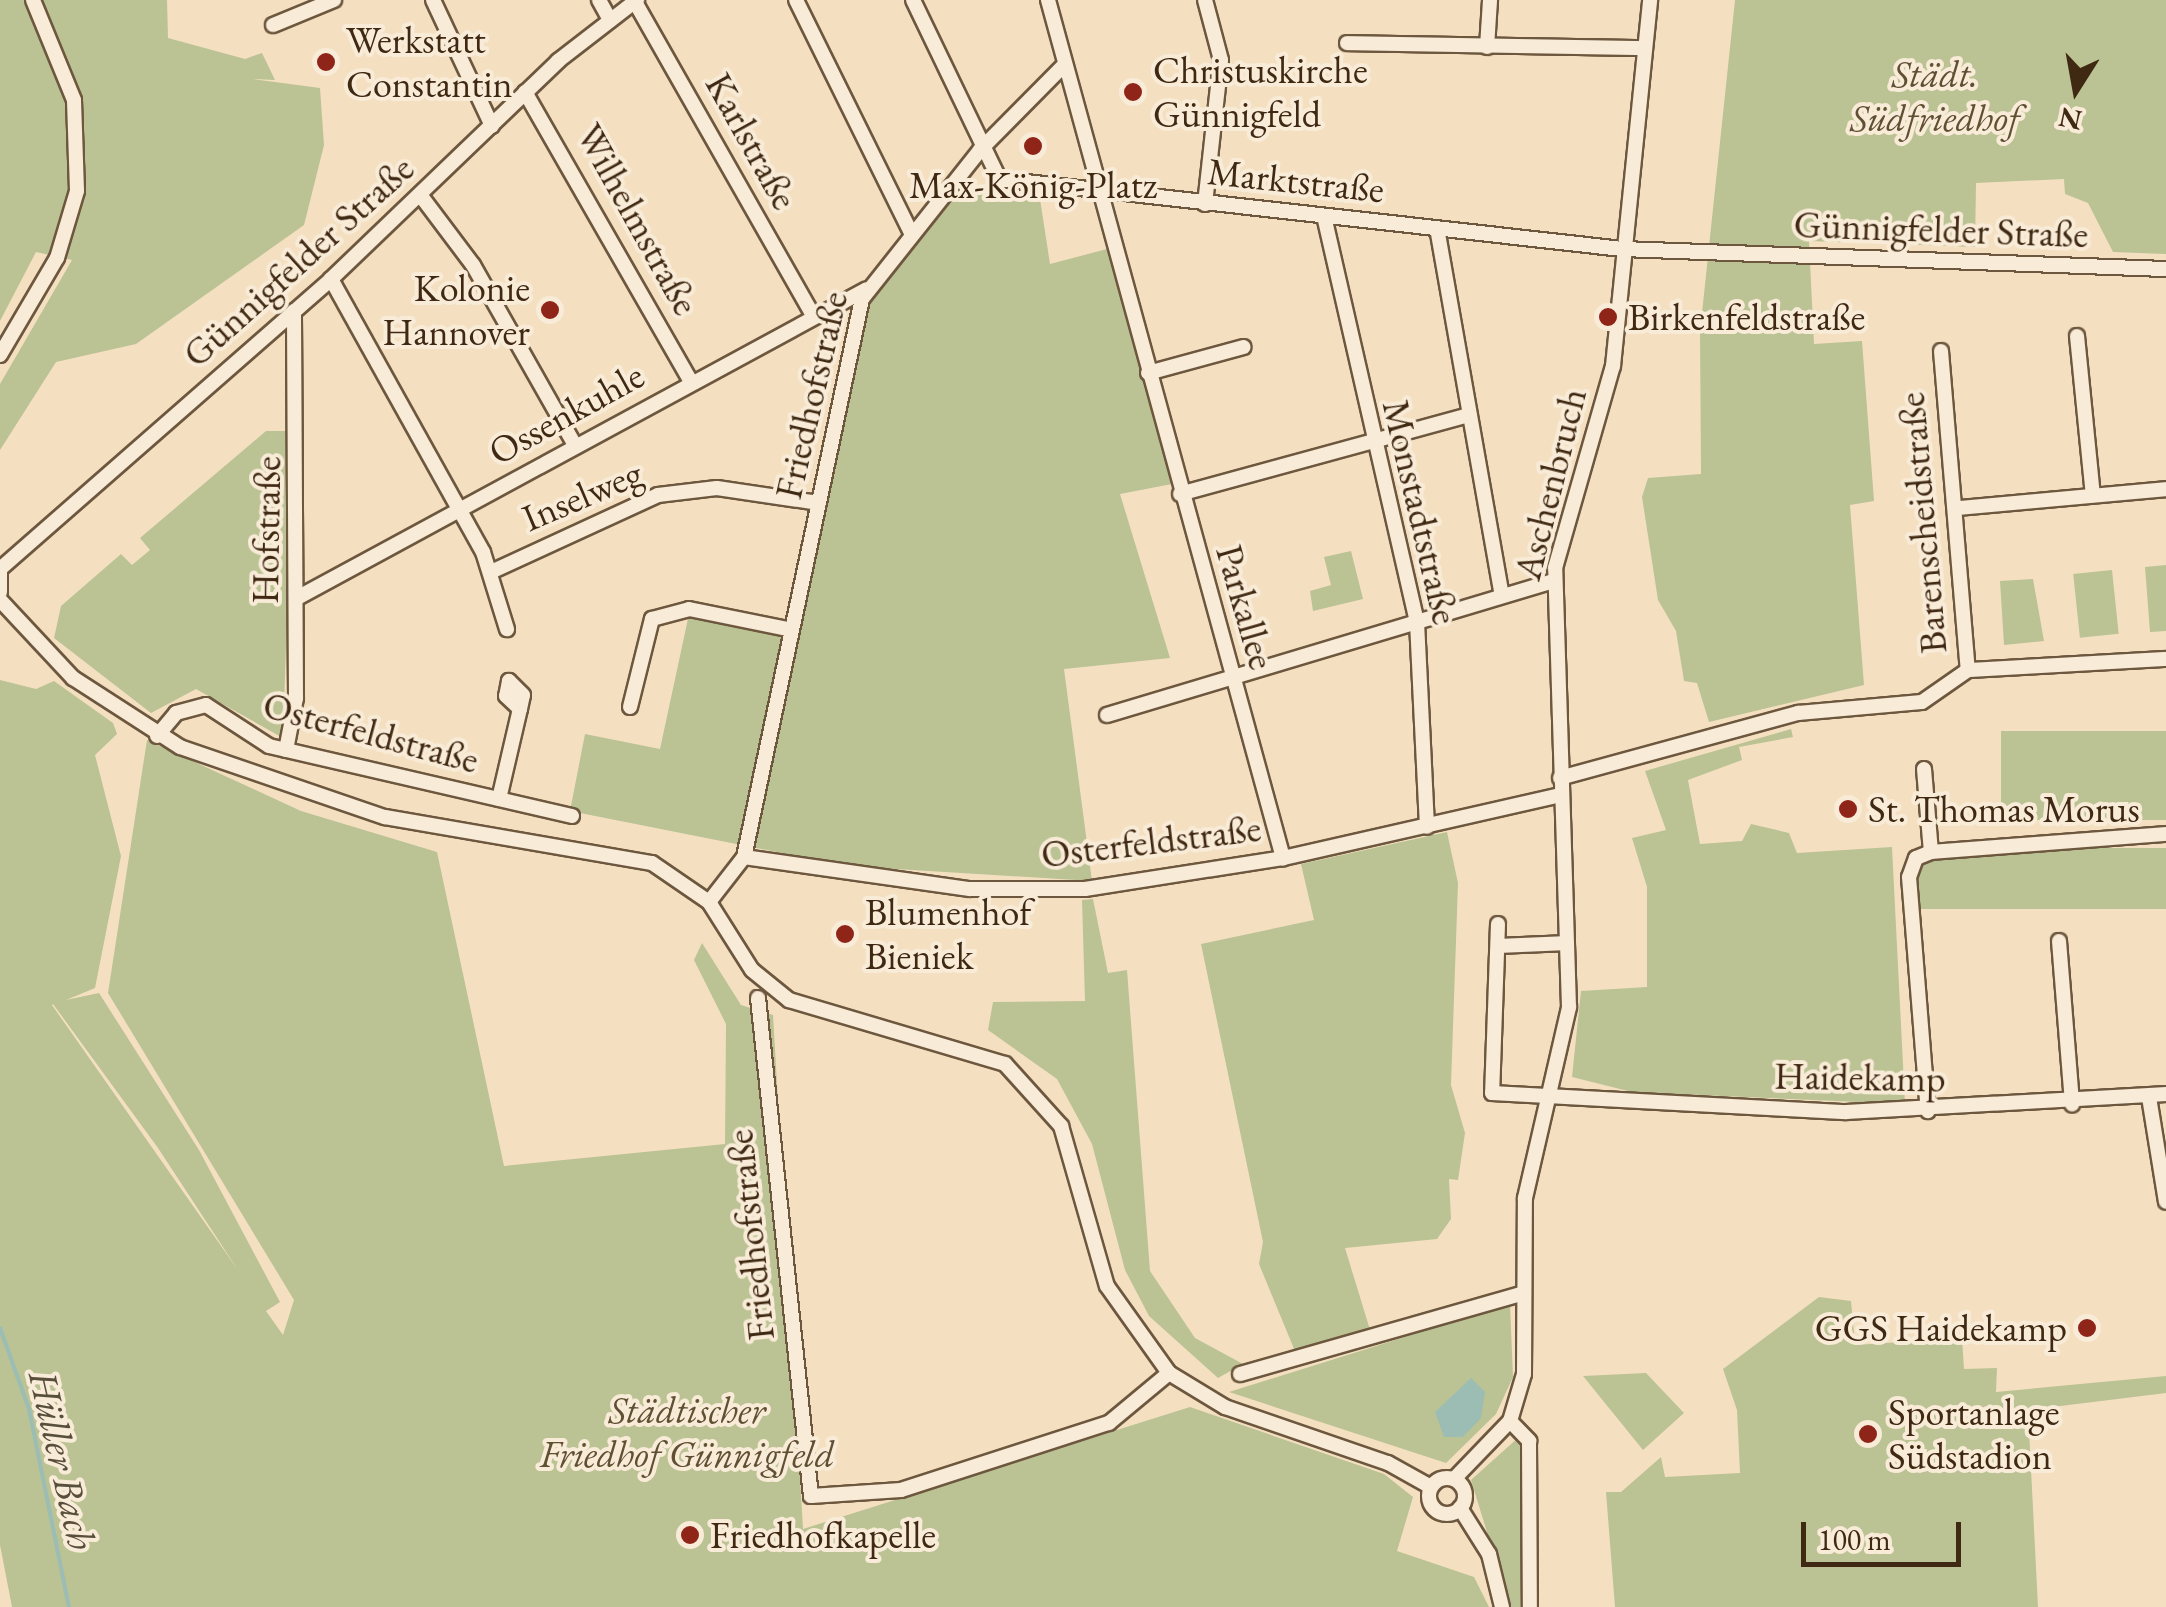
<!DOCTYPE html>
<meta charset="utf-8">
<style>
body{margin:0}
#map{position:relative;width:2166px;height:1607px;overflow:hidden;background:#f4e0c1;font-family:"EB Garamond",serif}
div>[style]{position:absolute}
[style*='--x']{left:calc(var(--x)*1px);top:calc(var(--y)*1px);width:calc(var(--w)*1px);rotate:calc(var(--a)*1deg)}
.green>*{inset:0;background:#bbc293;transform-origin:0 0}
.water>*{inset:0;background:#9cbdb4}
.stream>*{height:4px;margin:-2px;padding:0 2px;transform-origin:2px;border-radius:2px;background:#9cbdb4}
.roads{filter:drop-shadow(2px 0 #6d573e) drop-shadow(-2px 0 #6d573e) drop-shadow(0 2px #6d573e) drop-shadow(0 -2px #6d573e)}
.minor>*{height:14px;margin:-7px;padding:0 7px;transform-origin:7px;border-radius:7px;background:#f8ebd7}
.minor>.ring{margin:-7px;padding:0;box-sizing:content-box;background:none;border:14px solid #f8ebd7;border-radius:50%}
.dots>*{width:28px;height:28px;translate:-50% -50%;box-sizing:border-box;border:5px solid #f8ebd7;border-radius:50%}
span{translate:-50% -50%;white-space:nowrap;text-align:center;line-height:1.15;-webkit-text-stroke:8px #f8ebd7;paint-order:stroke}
.poi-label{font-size:38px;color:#402913}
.left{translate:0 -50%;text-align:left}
.right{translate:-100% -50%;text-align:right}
.park-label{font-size:38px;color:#5f4f33;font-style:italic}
.street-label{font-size:38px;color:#402913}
.water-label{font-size:40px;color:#574e3b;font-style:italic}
.north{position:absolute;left:2026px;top:40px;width:100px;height:100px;-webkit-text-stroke:8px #f8ebd7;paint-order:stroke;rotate:191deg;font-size:28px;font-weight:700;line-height:40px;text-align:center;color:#402913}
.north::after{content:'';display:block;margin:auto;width:35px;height:45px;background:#402913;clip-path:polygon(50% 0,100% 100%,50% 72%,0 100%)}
.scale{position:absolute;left:1801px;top:1522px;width:160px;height:45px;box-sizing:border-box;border:5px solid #402913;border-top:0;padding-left:12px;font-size:30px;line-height:35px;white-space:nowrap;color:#402913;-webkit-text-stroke:8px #f8ebd7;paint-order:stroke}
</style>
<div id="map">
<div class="green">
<i style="clip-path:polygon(0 0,167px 0,168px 38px,245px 59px,262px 53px,275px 80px,253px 79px,320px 88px,324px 145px,304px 225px,136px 344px,56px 362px,0 450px,0 384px,72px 260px,36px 252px,0 321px)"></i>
<i style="clip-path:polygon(1735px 0,2166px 0,2166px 254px,2113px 252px,2088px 203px,2065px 194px,2064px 179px,1976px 183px,1975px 247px,1809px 241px,1814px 344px,1862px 341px,1874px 501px,1850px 505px,1864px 685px,1709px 722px,1697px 683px,1684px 681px,1676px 631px,1658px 600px,1642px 497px,1648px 478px,1701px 474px,1700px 332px)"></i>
<i style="clip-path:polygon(961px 191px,1040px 199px,1050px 264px,1107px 249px,1172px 484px,1120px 494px,1170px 658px,1064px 669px,1092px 881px,847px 866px,570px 811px,585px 734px,660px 749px,689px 614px,795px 635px,872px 291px)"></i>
<i style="clip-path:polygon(266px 431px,293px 431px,283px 738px,196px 689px,151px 713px,54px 638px,61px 606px,121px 554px,132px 565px,150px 550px,140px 538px)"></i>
<i style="clip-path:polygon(1351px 551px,1363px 599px,1313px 611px,1310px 591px,1331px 585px,1324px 557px)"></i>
<i style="clip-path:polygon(2166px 565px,2166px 631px,2150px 632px,2145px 567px)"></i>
<i style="left:2112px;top:570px;width:64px;height:39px;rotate:84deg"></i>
<i style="clip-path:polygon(2033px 579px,2044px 641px,2004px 645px,2000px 581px)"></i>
<i style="clip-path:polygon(evenodd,0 680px,36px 689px,54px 681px,113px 723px,117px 734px,95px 755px,121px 856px,95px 988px,66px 1000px,99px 993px,199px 1150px,280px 1302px,266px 1311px,283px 1335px,294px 1300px,108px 993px,147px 740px,301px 811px,437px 852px,504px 1166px,725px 1144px,726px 1024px,694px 960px,702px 943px,741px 1005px,773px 1015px,803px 1529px,1190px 1407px,1384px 1474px,1413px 1497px,1397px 1551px,1474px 1577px,1489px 1607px,12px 1607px,0 1545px,0 680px,53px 1004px,158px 1148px,238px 1270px,52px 1005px,53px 1004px)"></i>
<i style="clip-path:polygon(1791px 729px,1793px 737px,1739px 747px,1742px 760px,1688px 780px,1700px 844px,1742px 841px,1751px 824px,1789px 833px,1797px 853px,1892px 847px,1905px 1104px,1632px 1092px,1572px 1077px,1581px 991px,1647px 987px,1647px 887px,1632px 838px,1666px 830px,1645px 771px)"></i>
<i style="left:2166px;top:731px;width:89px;height:165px;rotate:90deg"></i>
<i style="clip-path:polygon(1447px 832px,1458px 883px,1451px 1085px,1465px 1133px,1458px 1180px,1449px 1179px,1451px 1219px,1437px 1239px,1345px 1248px,1371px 1333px,1297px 1356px,1259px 1264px,1263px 1242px,1201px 944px,1314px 920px,1301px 864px)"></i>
<i style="left:2166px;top:848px;width:61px;height:249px;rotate:90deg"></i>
<i style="clip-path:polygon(1093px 899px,1108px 973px,1127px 970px,1150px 1271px,1195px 1338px,1243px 1364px,1218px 1378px,1149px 1316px,1125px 1270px,1092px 1144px,1057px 1079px,988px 1030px,993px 1002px,1085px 1001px,1082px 900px)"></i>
<i style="clip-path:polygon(1819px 1297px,1851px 1301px,1855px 1345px,1962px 1338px,1964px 1369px,1997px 1368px,1996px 1392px,2166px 1376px,2166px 1393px,2028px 1410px,2038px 1607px,1615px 1607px,1606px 1492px,1621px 1492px,1661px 1457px,1665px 1477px,1740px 1473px,1737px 1410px,1723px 1369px)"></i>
<i style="clip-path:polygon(1510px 1304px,1513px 1377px,1496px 1414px,1446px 1463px,1229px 1392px)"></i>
<i style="clip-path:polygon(1646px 1373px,1684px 1413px,1643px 1450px,1583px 1376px)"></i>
<i style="clip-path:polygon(1520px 1436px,1523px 1607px,1510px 1607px,1471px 1480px)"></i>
</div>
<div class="water">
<i style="clip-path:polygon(1471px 1378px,1485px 1392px,1481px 1418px,1463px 1437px,1444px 1437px,1435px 1412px)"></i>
</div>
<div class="stream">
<i style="--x:0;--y:1328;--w:86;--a:70.3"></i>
<i style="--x:29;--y:1409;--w:202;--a:78.6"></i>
</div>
<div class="roads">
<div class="minor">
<i style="--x:433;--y:0;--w:139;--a:64.9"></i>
<i style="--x:599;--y:0;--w:23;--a:61"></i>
<i style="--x:796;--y:0;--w:260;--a:63.7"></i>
<i style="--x:913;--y:0;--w:199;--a:64.3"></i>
<i style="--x:999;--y:179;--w:627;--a:6.41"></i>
<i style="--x:1622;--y:249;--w:544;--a:2.11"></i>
<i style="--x:1048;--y:0;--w:890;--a:74.68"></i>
<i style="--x:635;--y:2;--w:356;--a:60.4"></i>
<i style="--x:273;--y:25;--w:66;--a:-22.3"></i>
<i style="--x:1347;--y:43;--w:296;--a:1"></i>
<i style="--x:1487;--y:47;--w:47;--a:-86.3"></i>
<i style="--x:525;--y:92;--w:332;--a:60.2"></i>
<i style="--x:421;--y:196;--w:86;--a:53"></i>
<i style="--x:473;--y:265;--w:207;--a:60.5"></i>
<i style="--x:1205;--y:204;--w:145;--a:-83.7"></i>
<i style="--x:1221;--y:60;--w:62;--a:-104.9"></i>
<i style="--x:1324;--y:216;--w:417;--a:77.1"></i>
<i style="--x:1417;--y:622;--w:205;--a:87.2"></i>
<i style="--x:1437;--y:228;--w:373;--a:80"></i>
<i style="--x:331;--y:279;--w:312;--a:60.9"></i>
<i style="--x:483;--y:552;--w:81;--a:72.7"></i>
<i style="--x:2077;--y:336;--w:160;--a:84.3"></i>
<i style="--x:1941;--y:351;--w:320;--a:85.2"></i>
<i style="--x:1968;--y:670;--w:198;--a:-3.2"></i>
<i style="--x:0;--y:355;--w:113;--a:-59.6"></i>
<i style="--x:57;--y:258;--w:70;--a:-73.4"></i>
<i style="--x:77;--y:191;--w:91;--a:-91.9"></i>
<i style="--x:74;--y:100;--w:108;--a:-112.3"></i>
<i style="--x:1148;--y:373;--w:99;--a:-15.2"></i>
<i style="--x:1180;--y:494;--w:300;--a:-15.3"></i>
<i style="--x:1959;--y:508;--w:208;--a:-5.2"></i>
<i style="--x:0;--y:568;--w:24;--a:90"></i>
<i style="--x:0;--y:569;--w:440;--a:-41.2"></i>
<i style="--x:331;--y:279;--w:315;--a:-43.8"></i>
<i style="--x:558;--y:61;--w:100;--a:-37.7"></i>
<i style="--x:493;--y:571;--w:182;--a:-24.7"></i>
<i style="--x:658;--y:495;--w:59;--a:-6.8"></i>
<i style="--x:717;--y:488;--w:103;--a:8.4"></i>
<i style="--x:297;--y:598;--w:648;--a:-28.46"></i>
<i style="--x:0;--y:600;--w:107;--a:46.9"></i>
<i style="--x:73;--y:678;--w:127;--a:32.8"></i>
<i style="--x:180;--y:747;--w:217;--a:18.9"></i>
<i style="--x:385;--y:817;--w:271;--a:9.8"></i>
<i style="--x:652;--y:863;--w:69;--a:34.4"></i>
<i style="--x:709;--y:902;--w:80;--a:57.7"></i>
<i style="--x:752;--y:970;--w:48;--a:39"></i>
<i style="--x:789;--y:1000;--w:225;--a:16.5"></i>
<i style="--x:1005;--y:1064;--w:84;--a:47.9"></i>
<i style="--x:1061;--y:1126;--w:166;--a:74"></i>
<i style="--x:1107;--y:1286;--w:107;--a:54.5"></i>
<i style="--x:1169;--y:1373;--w:66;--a:31.3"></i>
<i style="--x:1225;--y:1407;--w:172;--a:19"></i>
<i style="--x:1388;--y:1463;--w:49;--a:29.2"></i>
<i style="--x:630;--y:707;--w:91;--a:-76"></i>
<i style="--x:652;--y:619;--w:38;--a:-15"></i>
<i style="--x:689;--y:609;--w:105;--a:11.5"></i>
<i style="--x:1107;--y:715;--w:467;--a:-16.7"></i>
<i style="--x:157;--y:736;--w:30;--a:-50"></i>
<i style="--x:176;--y:713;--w:31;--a:-15"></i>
<i style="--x:206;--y:705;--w:75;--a:33.1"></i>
<i style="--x:269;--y:746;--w:311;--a:13"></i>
<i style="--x:286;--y:750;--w:53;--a:-79.1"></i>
<i style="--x:296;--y:698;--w:387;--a:-90.3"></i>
<i style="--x:1924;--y:769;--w:83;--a:85.2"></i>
<i style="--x:1931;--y:852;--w:16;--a:158"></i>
<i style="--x:1916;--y:858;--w:20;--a:110"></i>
<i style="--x:1909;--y:877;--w:235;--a:85.4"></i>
<i style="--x:1560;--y:778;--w:247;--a:-15.3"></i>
<i style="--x:1798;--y:713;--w:124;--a:-5.1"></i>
<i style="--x:1922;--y:702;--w:56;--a:-34.8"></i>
<i style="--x:499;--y:799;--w:92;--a:-76.9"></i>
<i style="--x:520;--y:709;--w:14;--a:-78"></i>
<i style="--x:523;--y:695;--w:20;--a:-135"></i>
<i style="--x:509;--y:681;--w:15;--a:101"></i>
<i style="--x:506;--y:696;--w:19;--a:43"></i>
<i style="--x:1931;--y:852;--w:236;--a:-4.4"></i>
<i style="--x:744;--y:857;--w:228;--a:8.1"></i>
<i style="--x:970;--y:889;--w:115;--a:0"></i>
<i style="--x:1085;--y:889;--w:200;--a:-8.9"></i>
<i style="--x:1283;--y:858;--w:285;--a:-12.8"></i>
<i style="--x:709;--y:902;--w:57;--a:-52.1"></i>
<i style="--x:744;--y:857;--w:570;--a:-78.06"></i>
<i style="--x:862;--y:299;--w:190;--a:-51.6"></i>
<i style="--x:980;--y:150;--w:117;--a:-45.3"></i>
<i style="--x:1498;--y:924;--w:169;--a:92"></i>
<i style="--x:1492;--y:1093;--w:355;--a:3.1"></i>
<i style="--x:1846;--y:1112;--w:321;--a:-3.2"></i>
<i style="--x:2059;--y:941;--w:164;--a:85.4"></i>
<i style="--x:1499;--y:946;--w:68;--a:-2.5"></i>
<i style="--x:758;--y:998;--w:501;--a:83.93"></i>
<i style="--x:811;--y:1496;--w:90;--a:-3.8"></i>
<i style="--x:901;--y:1490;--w:219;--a:-17.9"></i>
<i style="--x:1109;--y:1423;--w:78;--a:-39.8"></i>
<i style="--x:2149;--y:1097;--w:106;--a:80.8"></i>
<i style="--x:1240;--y:1374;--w:295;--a:-15.9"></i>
<i style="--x:1510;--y:1421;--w:28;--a:46"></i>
<i style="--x:1529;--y:1441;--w:166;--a:89.7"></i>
<i class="ring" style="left:1429px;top:1478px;width:22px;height:22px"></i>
<i style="--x:1454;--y:1479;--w:81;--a:-46"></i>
<i style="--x:1510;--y:1421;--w:49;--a:-73.4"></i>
<i style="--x:1524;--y:1374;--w:176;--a:-89.7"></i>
<i style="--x:1525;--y:1198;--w:196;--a:-77"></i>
<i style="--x:1569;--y:1007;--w:439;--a:-91.8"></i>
<i style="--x:1555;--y:568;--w:210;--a:-74"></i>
<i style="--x:1613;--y:366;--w:368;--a:-84.2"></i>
<i style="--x:1460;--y:1508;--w:54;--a:57.8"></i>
<i style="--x:1489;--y:1554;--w:55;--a:76.2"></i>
</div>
</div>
<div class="dots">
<i style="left:326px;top:62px;background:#8f2418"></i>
<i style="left:1133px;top:92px;background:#8f2418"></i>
<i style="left:1033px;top:146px;background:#8f2418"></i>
<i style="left:550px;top:310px;background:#8f2418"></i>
<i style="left:1608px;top:317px;background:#8f2418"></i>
<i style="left:1848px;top:809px;background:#8f2418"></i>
<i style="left:845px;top:934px;background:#8f2418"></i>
<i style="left:2087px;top:1328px;background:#8f2418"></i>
<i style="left:1868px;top:1434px;background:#8f2418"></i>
<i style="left:690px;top:1535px;background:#8f2418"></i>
</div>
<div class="poi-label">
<span class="left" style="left:346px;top:62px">Werkstatt<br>Constantin</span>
<span class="left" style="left:1153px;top:92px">Christuskirche<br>Günnigfeld</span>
<span style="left:1033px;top:185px">Max-König-Platz</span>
<span class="right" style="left:530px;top:310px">Kolonie<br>Hannover</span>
<span class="left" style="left:1628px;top:317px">Birkenfeldstraße</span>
<span class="left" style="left:1868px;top:809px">St. Thomas Morus</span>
<span class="left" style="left:865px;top:934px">Blumenhof<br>Bieniek</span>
<span class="right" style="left:2067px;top:1328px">GGS Haidekamp</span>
<span class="left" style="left:1888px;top:1434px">Sportanlage<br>Südstadion</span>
<span class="left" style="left:710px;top:1535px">Friedhofkapelle</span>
</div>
<div class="park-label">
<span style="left:1935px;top:96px">Städt.<br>Südfriedhof</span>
<span style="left:687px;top:1432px">Städtischer<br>Friedhof Günnigfeld</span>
</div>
<div class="street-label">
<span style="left:752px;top:141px;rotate:61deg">Karlstraße</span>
<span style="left:1296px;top:180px;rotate:6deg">Marktstraße</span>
<span style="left:638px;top:219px;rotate:61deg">Wilhelmstraße</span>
<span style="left:1941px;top:229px;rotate:2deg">Günnigfelder Straße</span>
<span style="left:298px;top:261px;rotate:-42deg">Günnigfelder Straße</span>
<span style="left:811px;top:395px;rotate:-77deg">Friedhofstraße</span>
<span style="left:566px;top:413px;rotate:-29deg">Ossenkuhle</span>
<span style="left:1550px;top:484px;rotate:-76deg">Aschenbruch</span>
<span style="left:582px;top:495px;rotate:-23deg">Inselweg</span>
<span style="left:1421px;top:512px;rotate:77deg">Monstadtstraße</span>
<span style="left:1922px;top:523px;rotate:-95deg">Barenscheidstraße</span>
<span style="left:266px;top:530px;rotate:-89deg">Hofstraße</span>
<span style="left:1246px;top:607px;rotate:74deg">Parkallee</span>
<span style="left:371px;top:732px;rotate:15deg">Osterfeldstraße</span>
<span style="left:1151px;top:841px;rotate:-7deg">Osterfeldstraße</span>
<span style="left:1860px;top:1077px;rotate:1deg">Haidekamp</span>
<span style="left:750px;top:1235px;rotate:-96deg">Friedhofstraße</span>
</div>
<div class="water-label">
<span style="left:63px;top:1460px;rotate:77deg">Hüller Bach</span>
</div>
<div class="north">N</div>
<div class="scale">100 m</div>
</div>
